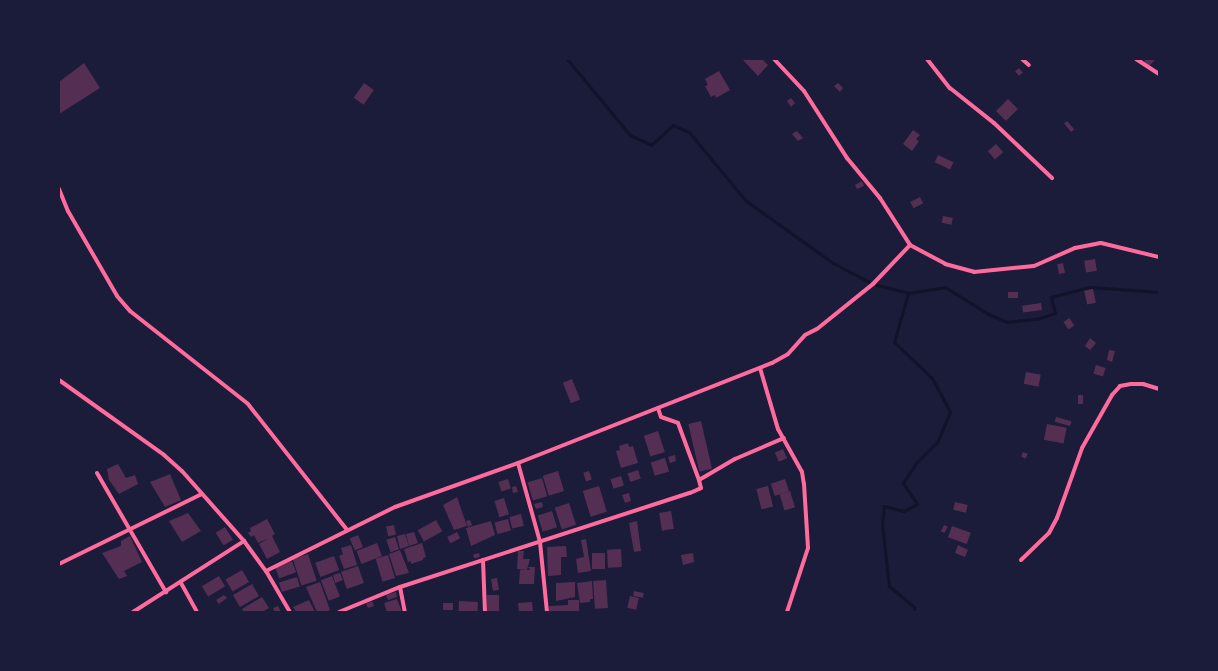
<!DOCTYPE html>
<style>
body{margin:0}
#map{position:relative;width:1218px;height:671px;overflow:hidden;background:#1b1b3a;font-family:"Times New Roman",serif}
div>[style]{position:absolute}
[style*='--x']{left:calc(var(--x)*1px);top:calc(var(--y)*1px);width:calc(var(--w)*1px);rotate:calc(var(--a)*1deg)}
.stream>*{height:3px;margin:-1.5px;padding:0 1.5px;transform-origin:1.5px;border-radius:1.5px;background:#12122b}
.building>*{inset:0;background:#542f53;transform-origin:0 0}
.minor>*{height:4px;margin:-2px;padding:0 2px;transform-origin:2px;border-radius:2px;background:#ff6b9d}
span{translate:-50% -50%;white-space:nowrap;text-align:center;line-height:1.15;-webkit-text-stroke:4px #1b1b3a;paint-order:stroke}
.frame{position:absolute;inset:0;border:60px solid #1b1b3a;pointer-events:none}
</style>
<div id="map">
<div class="stream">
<i style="--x:567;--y:59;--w:99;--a:50.3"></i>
<i style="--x:630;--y:135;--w:23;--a:25"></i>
<i style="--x:651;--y:145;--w:30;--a:-42"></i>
<i style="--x:673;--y:125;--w:17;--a:24"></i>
<i style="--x:689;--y:132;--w:88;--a:50.5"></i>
<i style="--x:745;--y:200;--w:108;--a:35.6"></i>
<i style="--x:833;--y:263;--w:45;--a:27.7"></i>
<i style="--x:873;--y:284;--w:36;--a:14"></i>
<i style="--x:908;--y:293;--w:51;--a:105.9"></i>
<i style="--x:894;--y:342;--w:52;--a:43.5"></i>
<i style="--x:932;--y:378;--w:38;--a:62"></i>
<i style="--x:950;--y:412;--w:33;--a:113"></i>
<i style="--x:937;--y:442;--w:30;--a:135"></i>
<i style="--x:916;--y:463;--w:24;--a:123"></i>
<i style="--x:903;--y:483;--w:25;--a:56"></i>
<i style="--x:917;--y:504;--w:15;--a:152"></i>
<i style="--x:904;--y:511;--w:21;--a:-166"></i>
<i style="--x:884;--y:506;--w:19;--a:96"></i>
<i style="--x:882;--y:525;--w:61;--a:83.5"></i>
<i style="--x:889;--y:586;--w:33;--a:40"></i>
<i style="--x:914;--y:607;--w:5;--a:90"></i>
<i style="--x:908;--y:293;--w:37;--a:-9"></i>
<i style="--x:945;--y:287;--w:51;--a:32.1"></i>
<i style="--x:988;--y:314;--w:21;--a:23"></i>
<i style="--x:1007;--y:322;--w:30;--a:-6"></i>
<i style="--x:1037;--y:319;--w:19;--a:-18"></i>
<i style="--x:1055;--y:313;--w:16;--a:-104"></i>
<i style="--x:1051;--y:297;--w:40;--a:-14.4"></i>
<i style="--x:1090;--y:287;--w:69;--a:4.1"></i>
</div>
<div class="building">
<i style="clip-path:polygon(742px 59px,762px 59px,768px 65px,758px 76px)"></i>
<i style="clip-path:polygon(1147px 59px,1156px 59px,1149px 66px,1144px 61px)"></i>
<i style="clip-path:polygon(84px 63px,100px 88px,59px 114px,59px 82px)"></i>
<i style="left:1019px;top:68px;width:6px;height:5px;rotate:51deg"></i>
<i style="clip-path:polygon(719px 71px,730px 90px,716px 98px,715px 95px,711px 97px,705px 86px,708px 85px,705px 79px)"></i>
<i style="left:364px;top:83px;width:12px;height:18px;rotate:35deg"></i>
<i style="clip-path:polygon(838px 83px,843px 88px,840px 92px,834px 86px)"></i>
<i style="clip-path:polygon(791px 98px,795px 103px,791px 107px,787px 101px)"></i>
<i style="left:1008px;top:99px;width:14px;height:17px;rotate:45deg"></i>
<i style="left:1067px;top:121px;width:11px;height:4px;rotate:49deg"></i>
<i style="clip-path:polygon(913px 130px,920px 135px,916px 139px,919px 141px,912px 151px,903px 144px)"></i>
<i style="clip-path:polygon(797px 131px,803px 138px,798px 141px,792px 134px)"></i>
<i style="left:996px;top:144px;width:11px;height:11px;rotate:49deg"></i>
<i style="left:938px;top:155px;width:17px;height:8px;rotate:25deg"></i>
<i style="clip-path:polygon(862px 181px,864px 186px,857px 189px,855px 185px)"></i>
<i style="left:920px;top:197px;width:7px;height:11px;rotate:63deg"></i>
<i style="left:943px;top:216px;width:10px;height:7px;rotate:11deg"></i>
<i style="left:1095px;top:259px;width:12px;height:11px;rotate:81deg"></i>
<i style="left:1063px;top:263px;width:10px;height:6px;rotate:79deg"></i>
<i style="left:1093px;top:289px;width:14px;height:9px;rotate:78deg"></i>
<i style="left:1018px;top:292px;width:6px;height:10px;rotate:90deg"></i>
<i style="left:1041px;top:303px;width:7px;height:19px;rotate:82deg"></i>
<i style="left:1069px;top:318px;width:9px;height:7px;rotate:54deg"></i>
<i style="clip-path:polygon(1090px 338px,1096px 343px,1090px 350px,1085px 346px)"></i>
<i style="clip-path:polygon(1109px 350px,1115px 351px,1112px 362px,1107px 360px)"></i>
<i style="left:1096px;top:365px;width:10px;height:9px;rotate:17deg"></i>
<i style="left:1026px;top:372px;width:15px;height:12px;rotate:11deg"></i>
<i style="left:572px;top:379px;width:22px;height:10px;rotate:68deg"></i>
<i style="left:1078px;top:395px;width:5px;height:9px"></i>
<i style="left:1056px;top:417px;width:16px;height:5px;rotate:15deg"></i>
<i style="left:701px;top:421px;width:49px;height:13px;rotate:77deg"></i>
<i style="left:1047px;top:424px;width:20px;height:16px;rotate:11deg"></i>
<i style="left:658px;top:431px;width:22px;height:15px;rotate:72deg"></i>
<i style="clip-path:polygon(628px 443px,629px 447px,633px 446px,638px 463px,621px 468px,616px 451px,620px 450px,619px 446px)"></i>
<i style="left:783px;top:449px;width:10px;height:9px;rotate:66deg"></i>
<i style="left:1023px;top:452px;width:5px;height:5px;rotate:22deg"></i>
<i style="clip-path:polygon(675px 455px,676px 461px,670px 463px,668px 457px)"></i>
<i style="left:665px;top:458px;width:14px;height:15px;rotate:73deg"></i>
<i style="clip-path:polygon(118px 464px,126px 478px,135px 475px,138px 484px,119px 494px,109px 480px,107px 469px)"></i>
<i style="left:638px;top:470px;width:9px;height:11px;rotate:72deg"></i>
<i style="left:558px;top:471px;width:21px;height:16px;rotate:73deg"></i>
<i style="left:589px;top:471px;width:9px;height:6px;rotate:72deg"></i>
<i style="clip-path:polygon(170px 474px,181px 500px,165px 507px,150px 482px)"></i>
<i style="left:621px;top:476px;width:10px;height:11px;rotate:73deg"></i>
<i style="left:542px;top:478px;width:19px;height:15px;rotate:74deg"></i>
<i style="left:508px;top:479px;width:10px;height:10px;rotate:73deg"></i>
<i style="left:785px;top:479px;width:13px;height:15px;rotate:72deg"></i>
<i style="clip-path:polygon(516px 486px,518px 492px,513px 493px,512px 487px)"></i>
<i style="left:599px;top:486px;width:27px;height:17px;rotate:73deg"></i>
<i style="left:768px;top:486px;width:21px;height:12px;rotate:76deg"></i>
<i style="left:790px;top:491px;width:17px;height:11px;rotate:73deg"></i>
<i style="clip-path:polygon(629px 493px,631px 501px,625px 503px,622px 495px)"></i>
<i style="clip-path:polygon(457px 497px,467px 526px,454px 530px,443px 505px)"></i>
<i style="left:504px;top:498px;width:17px;height:10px;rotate:73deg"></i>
<i style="clip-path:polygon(542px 502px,543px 507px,536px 509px,534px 504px)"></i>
<i style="left:955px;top:502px;width:13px;height:8px;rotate:13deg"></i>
<i style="left:569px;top:503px;width:23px;height:15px;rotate:72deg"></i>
<i style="left:552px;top:511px;width:17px;height:15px;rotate:73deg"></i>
<i style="left:671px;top:511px;width:18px;height:12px;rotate:81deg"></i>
<i style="clip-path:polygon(188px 513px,201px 531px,182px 542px,169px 521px)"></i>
<i style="left:521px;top:514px;width:12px;height:12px;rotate:76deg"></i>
<i style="clip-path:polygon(267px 519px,275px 534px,272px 536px,280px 552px,267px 559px,259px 544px,269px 538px,258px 543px,254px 535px,251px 537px,248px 533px,251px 531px,250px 528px)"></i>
<i style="left:508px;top:519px;width:12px;height:14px;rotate:76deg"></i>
<i style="left:436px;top:520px;width:13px;height:21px;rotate:61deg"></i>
<i style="clip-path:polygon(470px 520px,472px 525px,468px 527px,466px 521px)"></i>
<i style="clip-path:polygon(491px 521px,495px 535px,471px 546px,466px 528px)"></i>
<i style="clip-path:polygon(637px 521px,641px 551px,634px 552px,629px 523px)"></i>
<i style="left:394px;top:525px;width:10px;height:8px;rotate:79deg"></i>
<i style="left:944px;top:525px;width:4px;height:7px;rotate:27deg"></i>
<i style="left:952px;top:526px;width:20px;height:12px;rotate:20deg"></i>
<i style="left:225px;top:527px;width:15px;height:11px;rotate:58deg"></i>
<i style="clip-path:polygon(414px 532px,418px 543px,409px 546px,406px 534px)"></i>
<i style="left:457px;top:532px;width:7px;height:11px;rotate:63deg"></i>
<i style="clip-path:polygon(405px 534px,409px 546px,400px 549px,397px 536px)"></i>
<i style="left:358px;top:535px;width:13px;height:9px;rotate:67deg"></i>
<i style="clip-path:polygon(130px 536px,142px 562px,124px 571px,127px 576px,119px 579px,102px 553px,121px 546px,121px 541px)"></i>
<i style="left:395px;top:537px;width:13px;height:9px;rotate:72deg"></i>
<i style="clip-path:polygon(586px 539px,591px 571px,578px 573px,576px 559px,584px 557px,581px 540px)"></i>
<i style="left:377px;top:543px;width:14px;height:22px;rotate:69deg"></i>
<i style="clip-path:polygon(422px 543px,426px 557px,423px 558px,423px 560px,411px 564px,411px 561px,408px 562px,404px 549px)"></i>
<i style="clip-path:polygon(351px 545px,357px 565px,344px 569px,339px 556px,343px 554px,341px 548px)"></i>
<i style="clip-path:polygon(958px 545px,968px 550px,965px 557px,955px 553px)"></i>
<i style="clip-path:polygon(566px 546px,567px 557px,561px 557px,561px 575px,548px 576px,547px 547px)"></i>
<i style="left:621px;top:549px;width:18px;height:14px;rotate:87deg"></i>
<i style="clip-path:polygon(400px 550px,409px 573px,396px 576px,389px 554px)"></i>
<i style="clip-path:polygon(518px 551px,524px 551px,523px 559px,530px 559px,527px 570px,517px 569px)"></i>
<i style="left:479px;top:553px;width:4px;height:6px;rotate:76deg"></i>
<i style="left:592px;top:553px;width:13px;height:16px"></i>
<i style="clip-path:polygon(693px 553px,694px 562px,683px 565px,681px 555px)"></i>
<i style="left:308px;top:554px;width:28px;height:16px;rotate:72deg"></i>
<i style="left:388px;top:555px;width:24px;height:13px;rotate:73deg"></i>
<i style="left:334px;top:556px;width:15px;height:20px;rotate:70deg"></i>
<i style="left:292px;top:561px;width:12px;height:18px;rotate:70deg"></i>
<i style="left:358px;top:566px;width:18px;height:18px;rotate:71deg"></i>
<i style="clip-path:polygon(528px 567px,535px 567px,534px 584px,519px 584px,520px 570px,530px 570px)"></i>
<i style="left:242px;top:570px;width:14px;height:19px;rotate:60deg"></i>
<i style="clip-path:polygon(340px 573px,343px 580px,335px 583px,333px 575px)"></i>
<i style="left:219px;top:576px;width:12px;height:20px;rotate:59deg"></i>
<i style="left:332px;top:576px;width:22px;height:12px;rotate:69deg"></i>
<i style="left:297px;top:577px;width:10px;height:19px;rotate:73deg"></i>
<i style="left:497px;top:578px;width:12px;height:6px;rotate:81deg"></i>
<i style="left:606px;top:580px;width:28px;height:13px;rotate:86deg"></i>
<i style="clip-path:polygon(592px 581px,593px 599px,590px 599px,590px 602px,580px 603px,577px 583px)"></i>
<i style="clip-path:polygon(320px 582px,330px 610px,325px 612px,317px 612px,306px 587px)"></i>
<i style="clip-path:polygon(575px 582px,575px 597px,556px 601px,556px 583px)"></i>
<i style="left:252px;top:584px;width:14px;height:22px;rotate:60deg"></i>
<i style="left:634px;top:591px;width:10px;height:5px;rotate:11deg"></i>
<i style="clip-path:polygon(396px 592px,397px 597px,388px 600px,386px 595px)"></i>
<i style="clip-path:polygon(224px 595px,227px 598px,219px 604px,216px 600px)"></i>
<i style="left:487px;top:595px;width:12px;height:17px"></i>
<i style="left:630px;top:596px;width:9px;height:12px;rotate:13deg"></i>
<i style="clip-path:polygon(262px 597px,269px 608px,262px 612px,244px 612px,242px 609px)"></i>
<i style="clip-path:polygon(397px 599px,402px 612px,387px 612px,384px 603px)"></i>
<i style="clip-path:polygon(309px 600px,315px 612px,296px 612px,293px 607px)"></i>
<i style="clip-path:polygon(568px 600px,579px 600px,579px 612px,549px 612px,549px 606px,568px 605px)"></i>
<i style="clip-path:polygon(372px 601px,374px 606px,368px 608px,366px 604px)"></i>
<i style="left:459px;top:601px;width:19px;height:11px;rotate:3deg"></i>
<i style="clip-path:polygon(532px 602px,533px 612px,519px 612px,518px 603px)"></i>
<i style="left:443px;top:603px;width:10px;height:7px"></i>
<i style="clip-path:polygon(278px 606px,281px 612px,275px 612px,273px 608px)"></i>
</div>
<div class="minor">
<i style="--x:774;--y:59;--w:44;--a:46.8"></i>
<i style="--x:804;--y:91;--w:80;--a:57.3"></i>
<i style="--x:847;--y:158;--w:52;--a:50.5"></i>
<i style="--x:880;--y:198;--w:56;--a:57.4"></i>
<i style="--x:910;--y:245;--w:40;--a:28"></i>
<i style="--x:945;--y:264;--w:30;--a:15"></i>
<i style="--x:974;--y:272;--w:60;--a:-5.7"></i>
<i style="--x:1034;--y:266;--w:45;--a:-23.7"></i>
<i style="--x:1075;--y:248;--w:26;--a:-11"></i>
<i style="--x:1101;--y:243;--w:60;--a:13.6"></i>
<i style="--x:927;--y:59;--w:37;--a:52"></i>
<i style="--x:950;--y:88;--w:56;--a:38.5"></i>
<i style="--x:994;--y:123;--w:80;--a:43.5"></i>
<i style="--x:1022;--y:59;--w:9;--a:41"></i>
<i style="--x:1136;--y:59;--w:27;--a:33"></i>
<i style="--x:59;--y:189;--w:24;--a:68"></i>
<i style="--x:68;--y:211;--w:98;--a:60"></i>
<i style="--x:117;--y:296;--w:20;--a:49"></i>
<i style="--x:130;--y:311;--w:150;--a:38.2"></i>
<i style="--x:248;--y:404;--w:160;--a:51.8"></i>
<i style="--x:760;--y:368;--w:64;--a:73.6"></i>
<i style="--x:778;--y:429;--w:49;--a:60.8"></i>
<i style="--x:802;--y:472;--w:12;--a:81"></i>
<i style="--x:804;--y:484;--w:64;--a:86.4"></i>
<i style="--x:808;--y:548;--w:67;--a:108.2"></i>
<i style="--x:59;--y:380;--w:129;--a:35.5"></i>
<i style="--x:164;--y:455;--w:24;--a:42"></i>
<i style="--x:182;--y:471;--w:94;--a:48.5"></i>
<i style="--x:244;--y:541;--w:37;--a:54"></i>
<i style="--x:266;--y:571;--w:48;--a:59.7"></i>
<i style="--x:658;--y:408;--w:9;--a:72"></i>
<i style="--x:661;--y:417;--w:18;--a:19"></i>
<i style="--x:678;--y:423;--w:61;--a:69.8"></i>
<i style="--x:518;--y:463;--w:82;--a:74.4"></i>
<i style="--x:540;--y:542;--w:70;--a:84.3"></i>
<i style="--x:97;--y:473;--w:138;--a:59.9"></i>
<i style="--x:483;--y:560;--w:52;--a:87.8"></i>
<i style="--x:1021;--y:560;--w:39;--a:-44"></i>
<i style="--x:1049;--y:533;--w:17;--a:-62"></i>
<i style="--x:1057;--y:518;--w:74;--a:-70.3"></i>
<i style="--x:1082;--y:448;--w:61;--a:-60.5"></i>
<i style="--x:1112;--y:395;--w:12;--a:-48"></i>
<i style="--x:1120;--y:386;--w:11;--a:-10"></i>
<i style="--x:1131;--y:384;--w:12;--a:0"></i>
<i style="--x:1143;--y:384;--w:17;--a:17"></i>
<i style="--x:59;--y:564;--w:159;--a:-26.1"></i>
<i style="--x:266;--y:571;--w:144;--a:-26.4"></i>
<i style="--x:395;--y:507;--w:131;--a:-19.7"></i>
<i style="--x:518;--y:463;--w:273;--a:-21.5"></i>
<i style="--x:772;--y:363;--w:18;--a:-29"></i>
<i style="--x:788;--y:354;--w:25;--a:-48"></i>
<i style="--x:805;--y:335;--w:13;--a:-27"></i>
<i style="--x:817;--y:329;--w:72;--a:-38.8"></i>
<i style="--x:873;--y:284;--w:54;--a:-46.5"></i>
<i style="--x:181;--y:583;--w:33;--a:61"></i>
<i style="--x:400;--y:587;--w:25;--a:79"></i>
<i style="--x:133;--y:612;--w:132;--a:-32.6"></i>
<i style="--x:339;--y:612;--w:66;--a:-22.3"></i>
<i style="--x:400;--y:587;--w:305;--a:-18"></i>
<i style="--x:690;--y:493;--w:12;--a:-24"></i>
<i style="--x:701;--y:488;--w:8;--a:-104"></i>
<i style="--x:699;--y:480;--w:42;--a:-30.3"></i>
<i style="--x:735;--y:459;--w:53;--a:-23.2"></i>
</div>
<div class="frame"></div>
</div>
